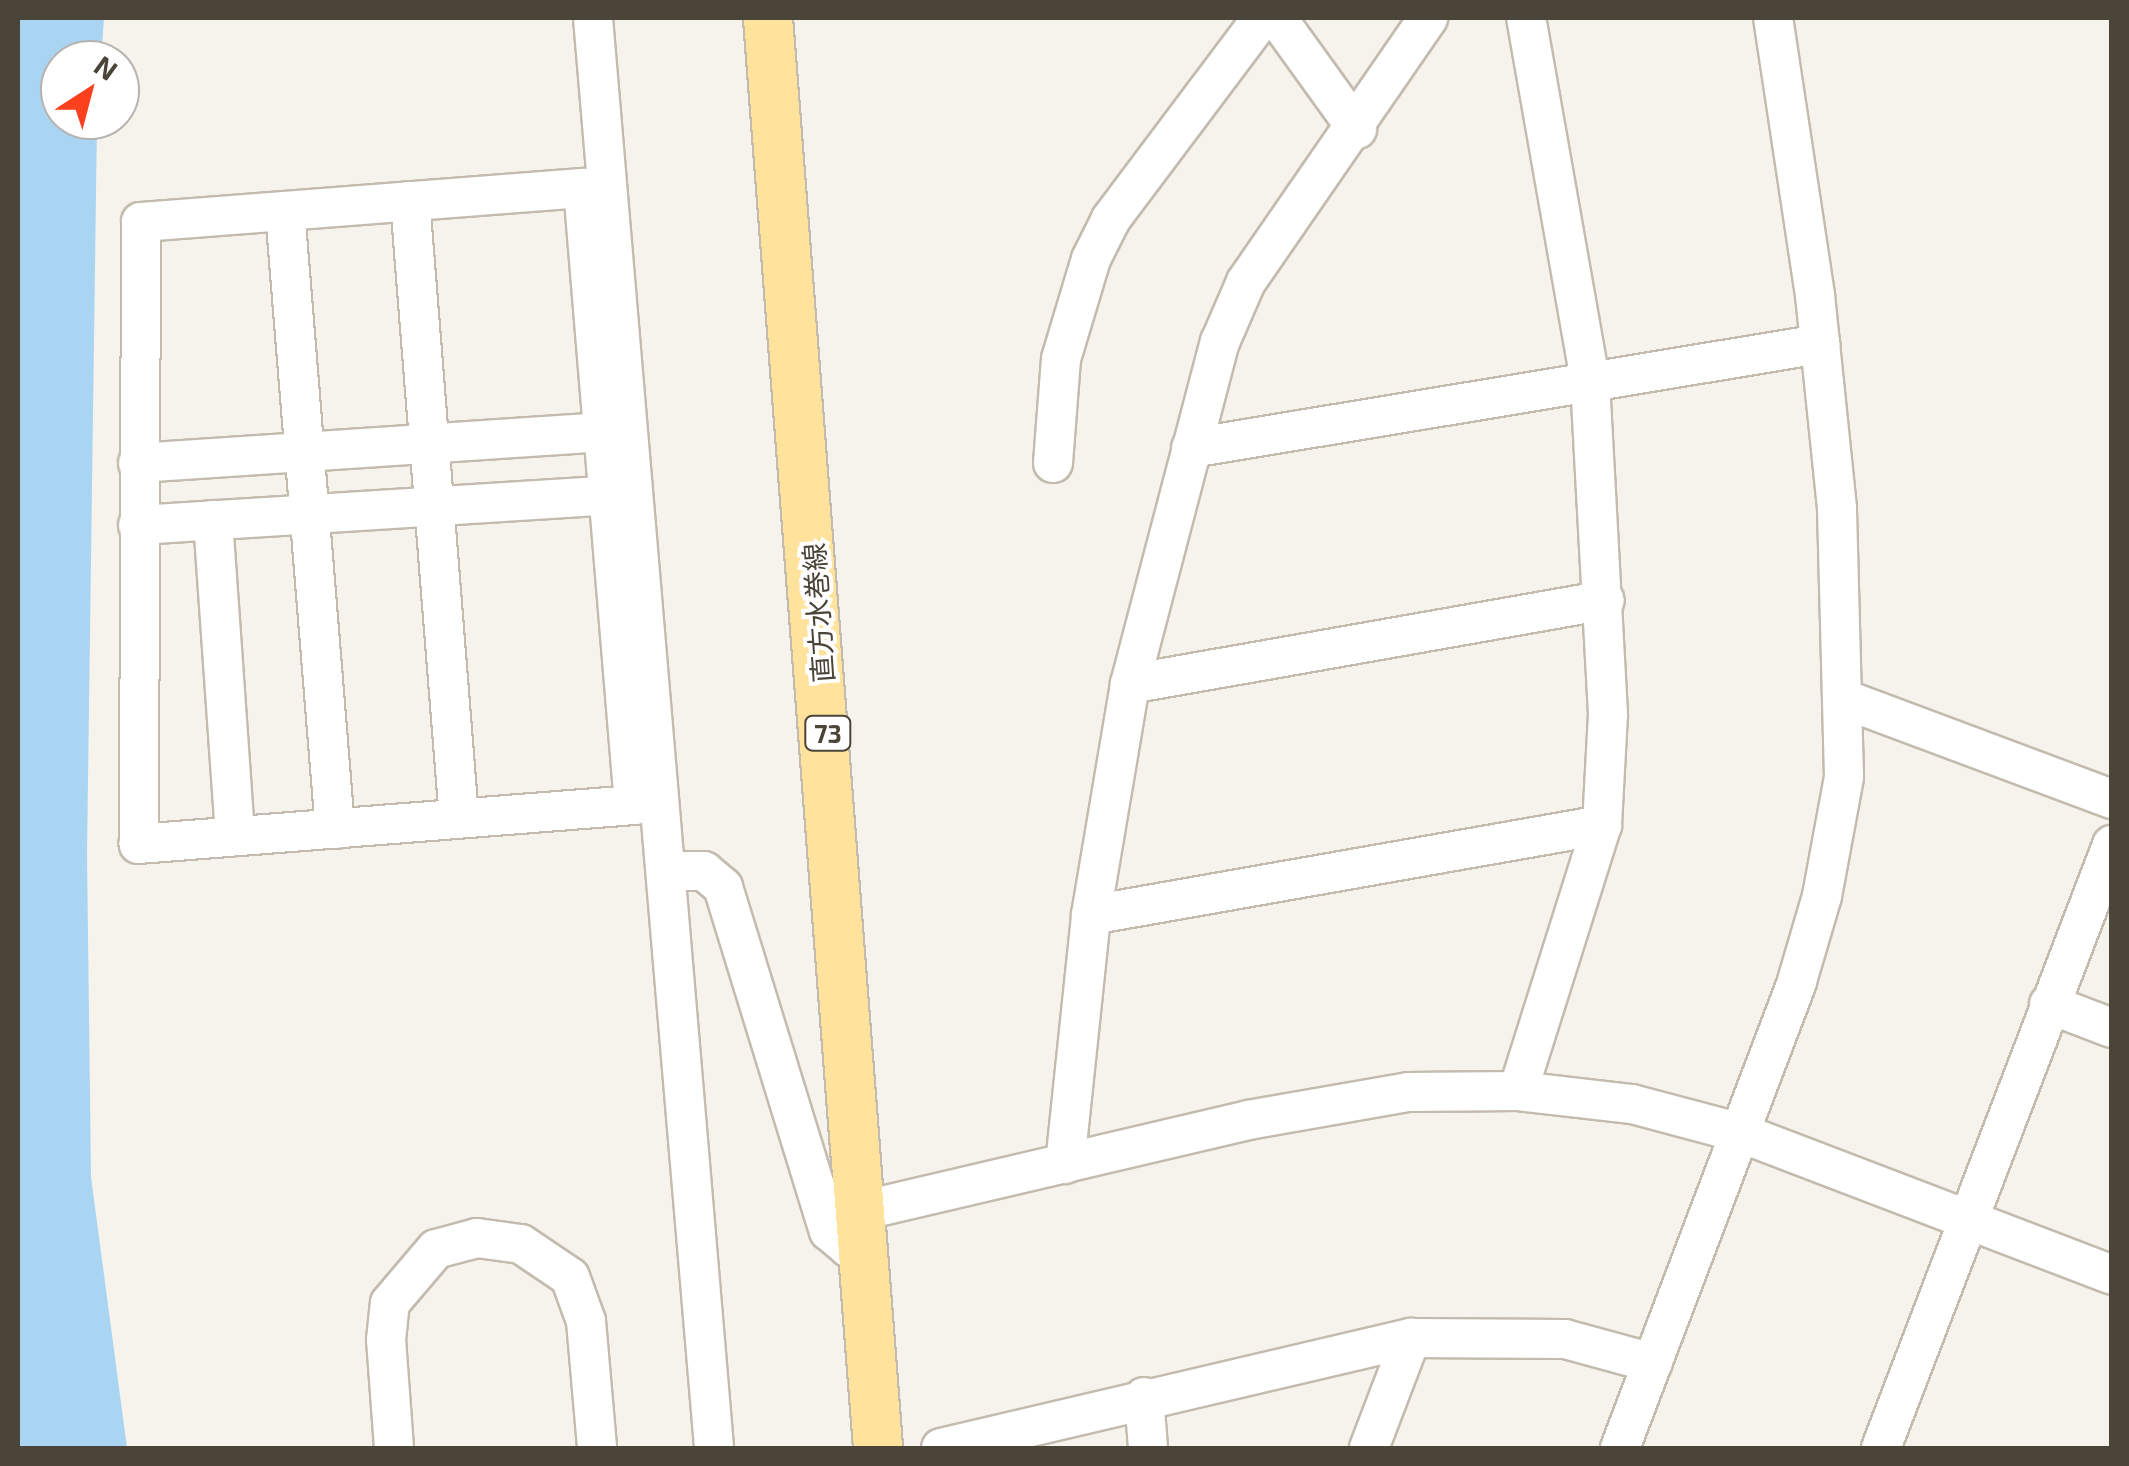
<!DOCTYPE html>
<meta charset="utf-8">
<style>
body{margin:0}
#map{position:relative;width:2129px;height:1466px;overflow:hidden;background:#f6f3ec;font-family:"Exo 2","Noto Sans JP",sans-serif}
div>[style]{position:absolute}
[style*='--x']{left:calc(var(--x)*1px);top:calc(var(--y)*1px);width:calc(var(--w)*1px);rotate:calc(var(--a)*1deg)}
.water>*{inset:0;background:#a9d4f2}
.roads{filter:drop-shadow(2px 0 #c2bbae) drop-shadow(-2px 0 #c2bbae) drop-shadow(0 2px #c2bbae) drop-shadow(0 -2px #c2bbae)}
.minor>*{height:38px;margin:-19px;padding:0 19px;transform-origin:19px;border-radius:19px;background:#fff}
.major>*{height:48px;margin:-24px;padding:0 24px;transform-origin:24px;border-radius:24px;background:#ffe39c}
span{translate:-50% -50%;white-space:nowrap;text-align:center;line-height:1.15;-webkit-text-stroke:8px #fff;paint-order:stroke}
.shield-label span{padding:2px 8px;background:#fff;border:2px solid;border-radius:8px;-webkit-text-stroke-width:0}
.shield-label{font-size:25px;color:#4b4439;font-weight:700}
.street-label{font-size:28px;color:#4b4439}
.frame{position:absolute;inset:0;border:20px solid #4b4439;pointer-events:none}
.north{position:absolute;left:40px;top:40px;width:100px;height:100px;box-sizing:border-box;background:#fff;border:2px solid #b7b4b0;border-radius:50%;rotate:36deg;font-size:28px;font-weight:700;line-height:40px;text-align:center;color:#4b4439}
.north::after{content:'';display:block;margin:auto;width:35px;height:45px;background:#fc3f1d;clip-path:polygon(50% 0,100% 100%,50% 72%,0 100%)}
</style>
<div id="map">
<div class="water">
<i style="clip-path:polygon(18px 18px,104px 18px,101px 60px,60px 60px,60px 120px,97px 120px,87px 854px,91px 1177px,127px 1448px,18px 1448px)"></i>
</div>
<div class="roads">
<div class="minor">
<i style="--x:593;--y:18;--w:1435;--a:85.16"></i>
<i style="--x:1277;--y:18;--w:137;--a:54.2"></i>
<i style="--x:583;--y:188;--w:619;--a:85.27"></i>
<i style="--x:634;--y:805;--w:497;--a:175.5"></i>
<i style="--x:139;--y:844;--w:622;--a:-89.82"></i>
<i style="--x:141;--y:222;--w:443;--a:-4.4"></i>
<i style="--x:410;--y:201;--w:619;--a:85.46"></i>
<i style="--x:285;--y:211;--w:620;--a:85.37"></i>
<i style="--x:1191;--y:448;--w:638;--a:-9.39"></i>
<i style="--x:138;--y:463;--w:467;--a:-3.8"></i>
<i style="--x:1053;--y:463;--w:104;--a:-85.6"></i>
<i style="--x:1061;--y:359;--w:104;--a:-73.3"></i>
<i style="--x:1091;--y:259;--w:45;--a:-63.4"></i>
<i style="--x:1111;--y:219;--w:251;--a:-53.1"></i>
<i style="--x:213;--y:520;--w:317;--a:86"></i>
<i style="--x:138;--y:525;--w:473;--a:-3.6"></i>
<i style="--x:1130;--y:684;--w:482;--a:-10"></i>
<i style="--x:1844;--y:699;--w:286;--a:20.5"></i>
<i style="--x:667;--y:871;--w:37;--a:0"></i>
<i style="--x:704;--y:871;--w:25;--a:40"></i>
<i style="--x:723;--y:887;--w:360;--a:72.9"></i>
<i style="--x:829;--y:1231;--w:26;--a:40"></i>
<i style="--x:849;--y:1248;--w:15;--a:8"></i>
<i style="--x:1091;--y:915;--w:519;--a:-9.99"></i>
<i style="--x:2049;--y:1004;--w:67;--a:20.9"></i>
<i style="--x:1518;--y:1091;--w:279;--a:-72.5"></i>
<i style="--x:1602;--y:825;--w:111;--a:-86.9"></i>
<i style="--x:1608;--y:714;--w:334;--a:-93.1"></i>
<i style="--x:1590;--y:380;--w:368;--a:-100"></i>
<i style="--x:1065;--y:1164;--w:250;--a:-84"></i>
<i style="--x:1091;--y:915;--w:234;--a:-80.4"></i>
<i style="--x:1130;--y:684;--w:354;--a:-75.3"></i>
<i style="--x:1220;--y:342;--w:65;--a:-66.6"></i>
<i style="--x:1246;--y:282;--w:321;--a:-55.4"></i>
<i style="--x:861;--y:1211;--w:398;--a:-13.2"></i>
<i style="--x:1248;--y:1120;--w:162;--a:-9.9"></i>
<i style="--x:1408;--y:1092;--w:110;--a:-0.5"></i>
<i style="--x:1518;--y:1091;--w:115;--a:6.5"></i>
<i style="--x:1632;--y:1104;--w:113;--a:14.9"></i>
<i style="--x:1741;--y:1133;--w:397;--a:20.9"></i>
<i style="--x:1144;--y:1397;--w:51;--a:85.5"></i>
<i style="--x:394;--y:1448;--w:108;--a:-94.2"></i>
<i style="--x:386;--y:1340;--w:37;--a:-84"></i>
<i style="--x:390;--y:1303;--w:71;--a:-49.6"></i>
<i style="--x:436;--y:1249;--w:42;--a:-15"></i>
<i style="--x:477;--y:1238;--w:44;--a:7.8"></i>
<i style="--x:521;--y:1244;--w:59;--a:34"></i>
<i style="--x:570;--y:1277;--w:47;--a:70"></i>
<i style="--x:586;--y:1321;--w:127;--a:85"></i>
<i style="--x:941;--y:1448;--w:483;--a:-13.2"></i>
<i style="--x:1411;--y:1338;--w:154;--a:0.4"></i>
<i style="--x:1565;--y:1339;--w:91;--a:15.3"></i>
<i style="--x:1369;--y:1448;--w:118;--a:-69.1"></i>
<i style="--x:1620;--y:1448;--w:499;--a:-69.2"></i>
<i style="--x:1797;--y:981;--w:89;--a:-73.6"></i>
<i style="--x:1822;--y:896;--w:121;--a:-79.5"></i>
<i style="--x:1844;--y:777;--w:269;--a:-91.5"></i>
<i style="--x:1837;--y:508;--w:214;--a:-95.9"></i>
<i style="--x:1815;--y:295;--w:280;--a:-98.6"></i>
<i style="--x:1881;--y:1448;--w:646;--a:-69.04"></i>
</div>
<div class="major">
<i style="--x:768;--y:18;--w:1434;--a:85.6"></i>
</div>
</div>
<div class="shield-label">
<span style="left:828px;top:733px">73</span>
</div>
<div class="street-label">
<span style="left:818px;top:613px;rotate:-94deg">直方水巻線</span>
</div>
<div class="frame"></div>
<div class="north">N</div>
</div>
